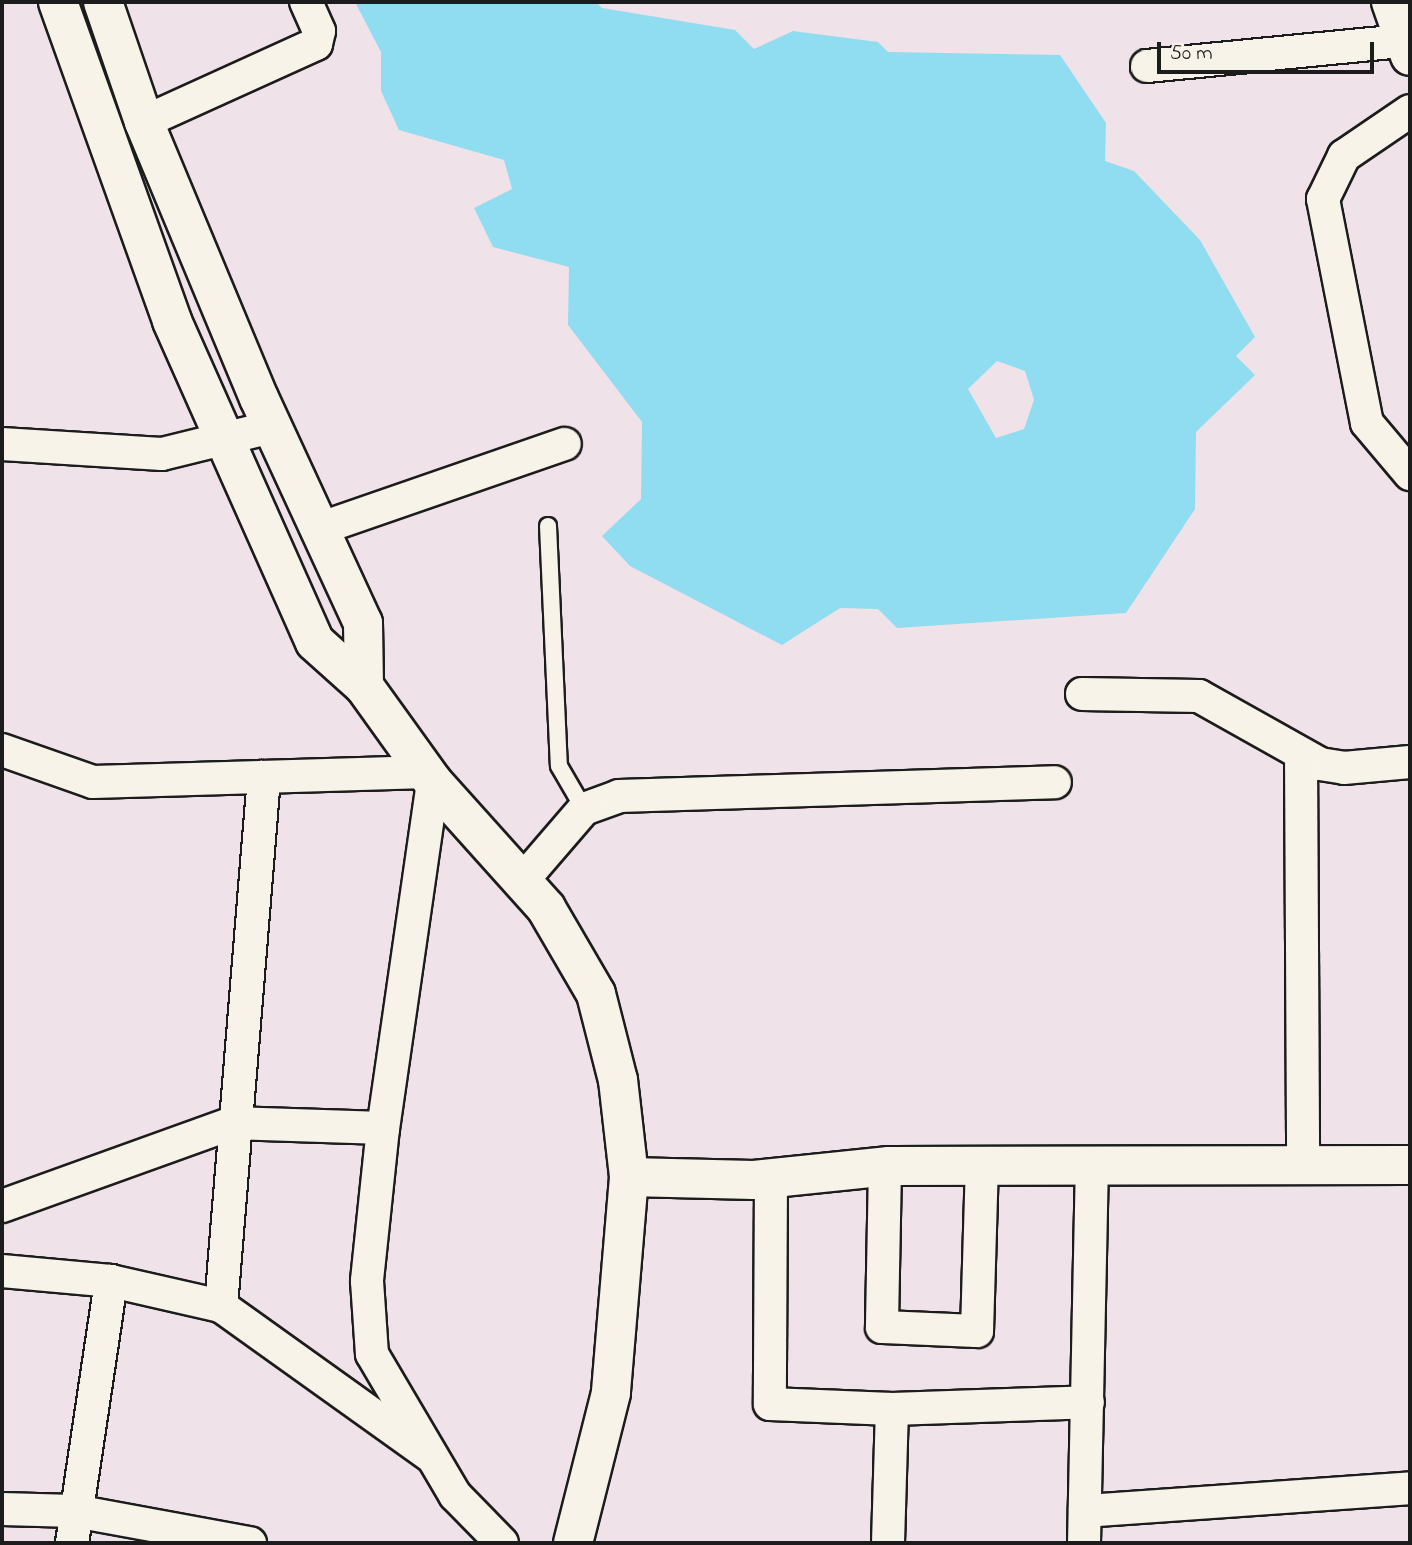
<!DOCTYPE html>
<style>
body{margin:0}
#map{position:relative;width:1412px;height:1545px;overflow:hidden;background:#efe3e9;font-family:"Indie Flower",sans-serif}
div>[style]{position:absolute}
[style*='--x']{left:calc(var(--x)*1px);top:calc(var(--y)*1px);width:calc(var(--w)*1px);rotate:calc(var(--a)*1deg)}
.water>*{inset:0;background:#90dcf0}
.roads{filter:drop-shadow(2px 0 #1c1c1c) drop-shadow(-2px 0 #1c1c1c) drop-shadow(0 2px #1c1c1c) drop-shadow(0 -2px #1c1c1c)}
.service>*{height:16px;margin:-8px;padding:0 8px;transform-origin:8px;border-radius:8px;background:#f7f3e8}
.minor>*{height:32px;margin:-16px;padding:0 16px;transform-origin:16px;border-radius:16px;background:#f7f3e8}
.tertiary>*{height:38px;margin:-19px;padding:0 19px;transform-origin:19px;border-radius:19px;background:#f7f3e8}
span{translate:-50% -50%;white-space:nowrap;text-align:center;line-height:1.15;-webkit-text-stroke:5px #f7f3e8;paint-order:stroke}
.frame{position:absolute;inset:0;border:4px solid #1c1c1c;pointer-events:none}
.scale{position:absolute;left:1157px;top:42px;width:217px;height:32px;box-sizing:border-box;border:4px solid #1c1c1c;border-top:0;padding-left:9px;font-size:21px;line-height:24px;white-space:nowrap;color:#1c1c1c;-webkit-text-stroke:5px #f7f3e8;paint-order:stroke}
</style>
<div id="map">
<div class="water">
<i style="clip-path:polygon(evenodd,355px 2px,596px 2px,602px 8px,735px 30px,754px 49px,793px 31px,878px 42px,888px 52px,1060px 55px,1106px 123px,1105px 161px,1134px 171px,1200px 240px,1255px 337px,1236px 356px,1255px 375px,1196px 432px,1195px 509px,1126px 613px,897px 628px,878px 609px,840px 608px,782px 645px,630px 566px,602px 536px,641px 499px,642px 422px,568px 325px,569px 267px,493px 247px,474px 208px,512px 189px,504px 160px,399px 130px,381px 91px,381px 52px,355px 2px,997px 361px,1025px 371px,1034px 400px,1024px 429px,996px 438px,968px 389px,997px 361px)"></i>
</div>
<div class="roads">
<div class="service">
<i style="--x:548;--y:526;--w:240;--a:87.4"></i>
<i style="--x:559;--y:766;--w:50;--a:59.8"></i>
</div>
<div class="minor">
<i style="--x:1147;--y:66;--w:264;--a:-5.6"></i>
<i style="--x:1410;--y:111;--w:80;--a:145.7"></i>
<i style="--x:1344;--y:156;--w:48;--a:116"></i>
<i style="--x:1323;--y:199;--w:228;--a:78.9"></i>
<i style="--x:1367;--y:423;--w:67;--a:49.9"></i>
<i style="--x:144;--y:122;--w:189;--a:-24.4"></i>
<i style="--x:316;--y:44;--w:13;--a:-77"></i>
<i style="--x:319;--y:31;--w:32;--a:-114"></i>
<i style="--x:2;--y:444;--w:160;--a:3.6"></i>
<i style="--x:162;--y:454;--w:113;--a:-13.8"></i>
<i style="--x:319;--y:529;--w:260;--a:-19.1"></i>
<i style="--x:1082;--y:694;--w:117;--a:1"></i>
<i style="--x:1199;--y:696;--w:139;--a:29.3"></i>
<i style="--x:1320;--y:764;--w:24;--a:9"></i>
<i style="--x:1344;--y:768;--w:66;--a:-5.2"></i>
<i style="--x:2;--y:750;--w:96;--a:19.4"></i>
<i style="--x:93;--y:782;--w:334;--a:-1.7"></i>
<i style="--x:1301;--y:754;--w:414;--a:89.7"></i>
<i style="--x:433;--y:782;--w:350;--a:98.2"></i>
<i style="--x:383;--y:1128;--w:154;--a:96"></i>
<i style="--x:367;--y:1281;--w:73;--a:86.1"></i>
<i style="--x:372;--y:1354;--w:164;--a:59.5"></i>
<i style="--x:455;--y:1495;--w:67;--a:45.6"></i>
<i style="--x:522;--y:881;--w:95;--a:-49.3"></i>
<i style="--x:584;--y:809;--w:37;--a:-20"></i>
<i style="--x:619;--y:796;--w:436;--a:-1.8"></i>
<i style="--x:885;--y:1167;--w:160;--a:91.1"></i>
<i style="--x:882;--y:1327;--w:95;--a:2.4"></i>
<i style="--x:977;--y:1331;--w:165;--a:-88.3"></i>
<i style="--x:771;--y:1178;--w:226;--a:90.3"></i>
<i style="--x:770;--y:1404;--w:122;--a:2.3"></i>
<i style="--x:892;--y:1409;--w:196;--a:-2"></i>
<i style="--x:2;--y:1206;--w:245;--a:-19.8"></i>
<i style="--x:232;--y:1123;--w:151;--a:1.9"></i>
<i style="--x:2;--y:1271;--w:109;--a:5.2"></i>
<i style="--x:111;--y:1281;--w:113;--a:12.8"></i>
<i style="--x:221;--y:1306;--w:259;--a:35.6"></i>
<i style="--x:221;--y:1306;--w:531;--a:-85.35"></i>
<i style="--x:2;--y:1509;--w:73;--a:1.6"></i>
<i style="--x:75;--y:1511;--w:178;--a:10.4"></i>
<i style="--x:1085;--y:1511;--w:326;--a:-4"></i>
<i style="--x:72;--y:1543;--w:265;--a:-81.5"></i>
<i style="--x:888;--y:1543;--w:134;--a:-88.3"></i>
<i style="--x:1084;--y:1543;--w:378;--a:-88.8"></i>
</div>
<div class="tertiary">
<i style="--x:58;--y:2;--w:339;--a:70.3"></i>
<i style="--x:172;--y:321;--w:351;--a:66"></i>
<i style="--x:315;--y:642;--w:66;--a:41.9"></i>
<i style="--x:364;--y:686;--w:118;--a:54.3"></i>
<i style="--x:433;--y:782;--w:169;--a:48.1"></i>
<i style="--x:546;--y:908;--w:99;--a:59.8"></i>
<i style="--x:596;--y:994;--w:89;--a:75.7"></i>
<i style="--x:618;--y:1080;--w:98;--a:83.5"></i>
<i style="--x:629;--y:1177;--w:217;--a:94.8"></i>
<i style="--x:611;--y:1393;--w:155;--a:104.2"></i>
<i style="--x:103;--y:2;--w:127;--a:71.1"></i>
<i style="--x:144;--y:122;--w:299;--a:67.4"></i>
<i style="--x:259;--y:398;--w:248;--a:65.2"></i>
<i style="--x:363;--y:623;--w:63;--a:89.1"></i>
<i style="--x:1391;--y:2;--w:57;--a:70.6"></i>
<i style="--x:629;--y:1177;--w:125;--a:1.4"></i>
<i style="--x:754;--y:1180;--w:136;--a:-5.9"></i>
<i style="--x:889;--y:1166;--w:521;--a:-0.11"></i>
</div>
</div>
<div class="frame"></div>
<div class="scale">50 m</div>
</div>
